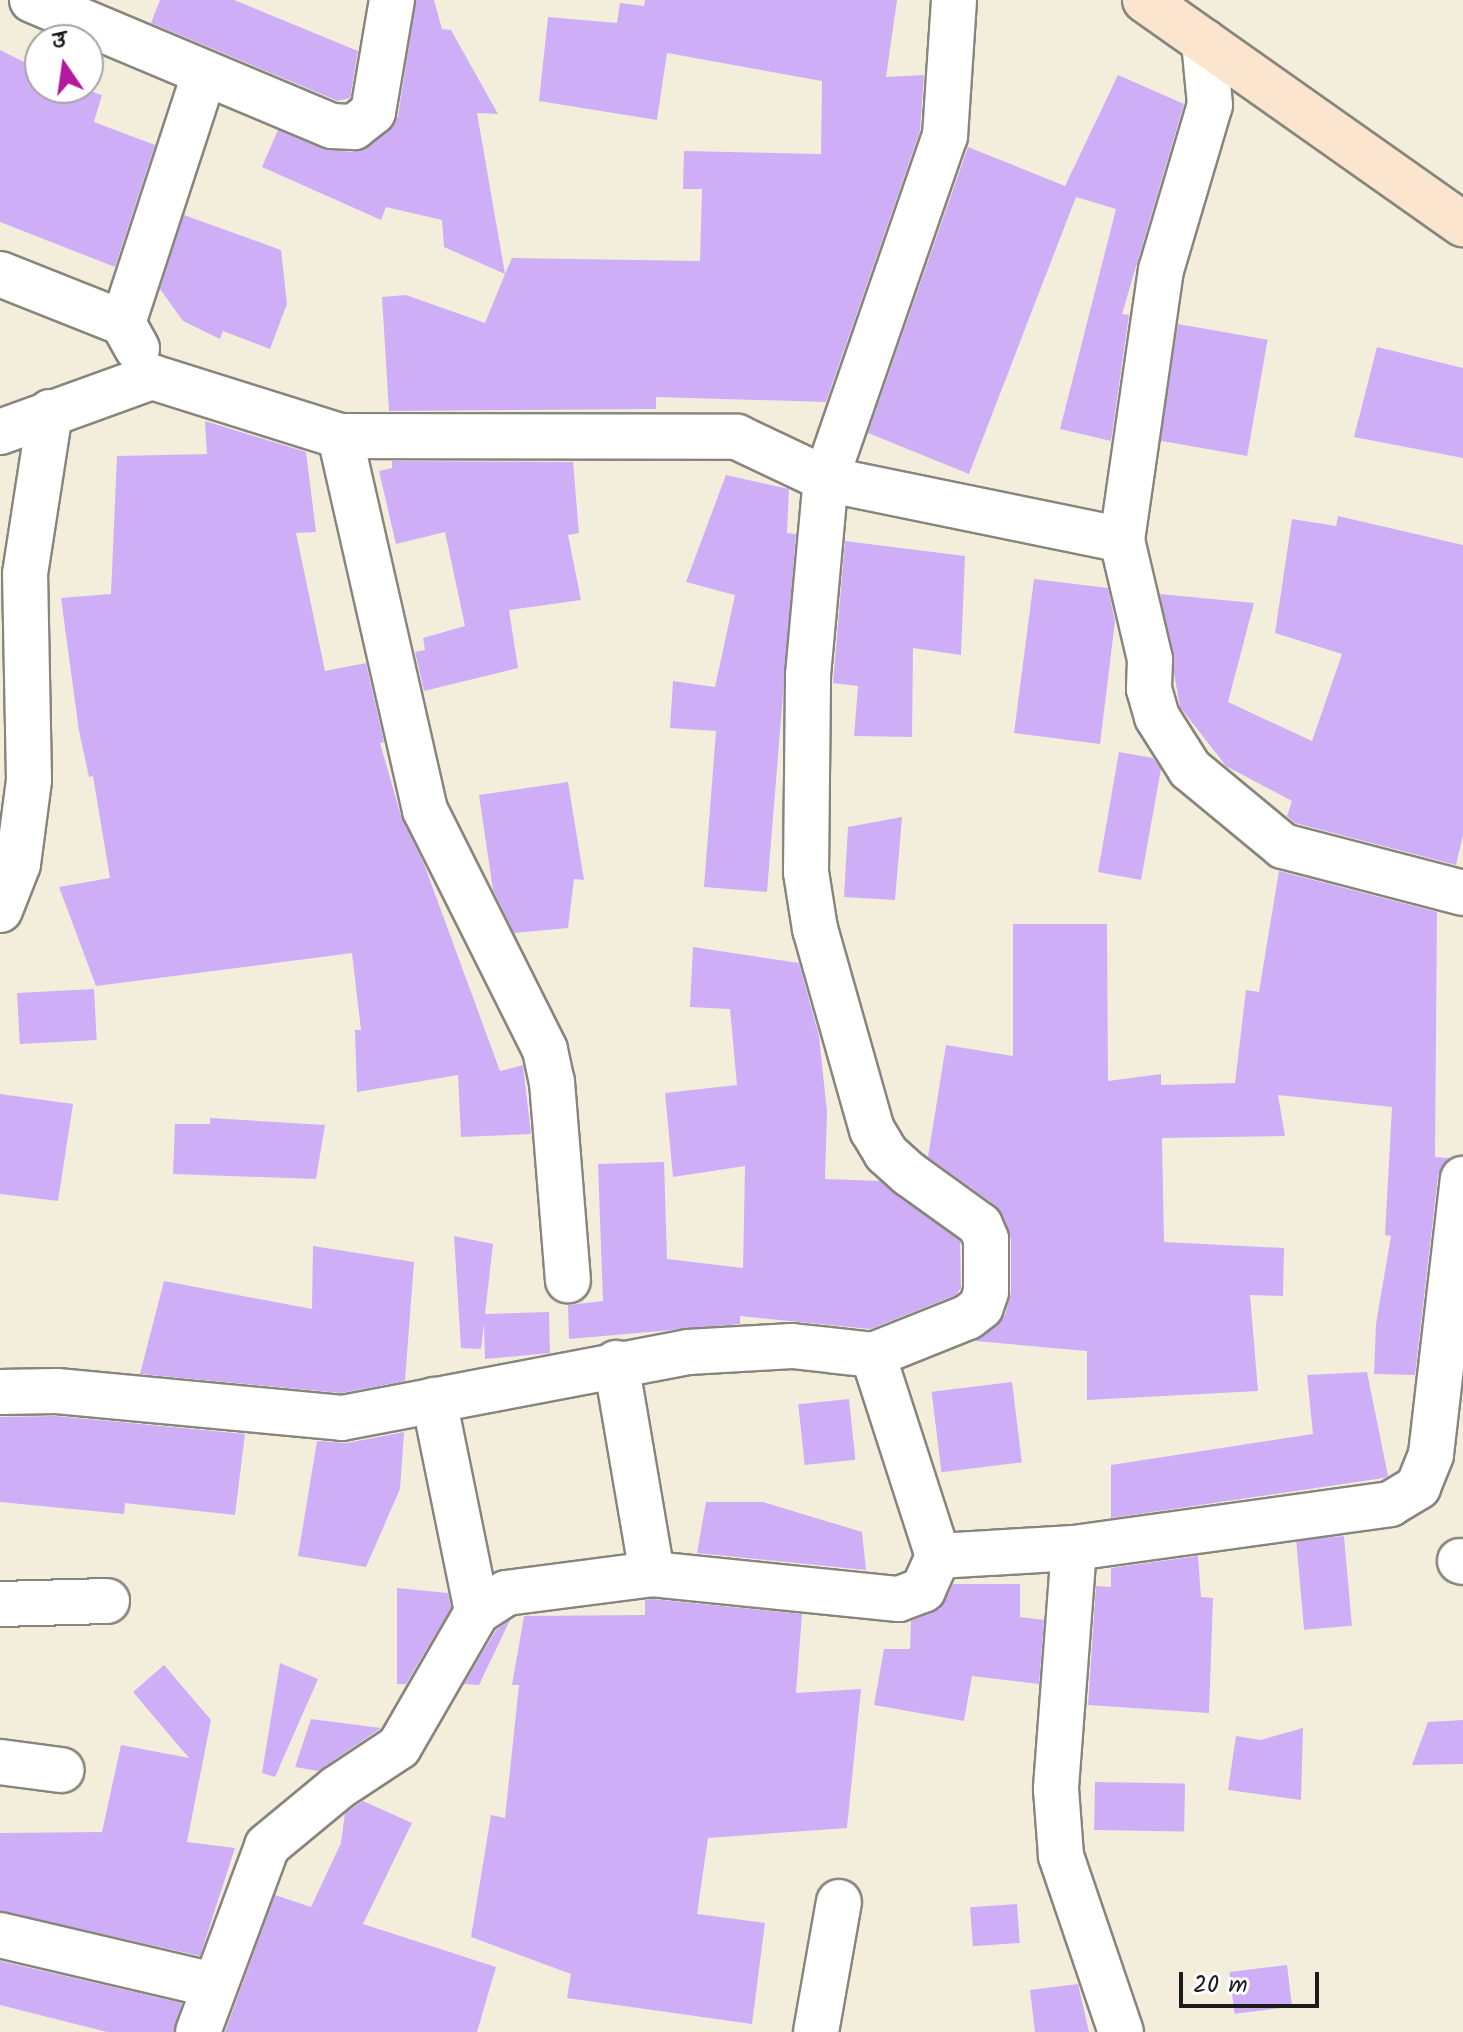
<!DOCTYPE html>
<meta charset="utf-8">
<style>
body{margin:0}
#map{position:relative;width:1463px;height:2032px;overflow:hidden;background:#f3eedb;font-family:Kalam,"Playpen Sans Deva",sans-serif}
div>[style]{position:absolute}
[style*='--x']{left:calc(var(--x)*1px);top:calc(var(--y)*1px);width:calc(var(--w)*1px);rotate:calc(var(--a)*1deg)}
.building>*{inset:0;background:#ceaff7;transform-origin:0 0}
.roads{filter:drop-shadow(2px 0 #88857c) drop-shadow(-2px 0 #88857c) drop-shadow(0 2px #88857c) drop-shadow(0 -2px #88857c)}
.minor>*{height:44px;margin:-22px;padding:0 22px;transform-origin:22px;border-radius:22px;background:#fff}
.secondary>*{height:44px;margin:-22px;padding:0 22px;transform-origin:22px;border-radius:22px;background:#fbe5cf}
span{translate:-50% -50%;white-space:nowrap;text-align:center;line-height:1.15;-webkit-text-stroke:6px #fff;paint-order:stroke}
.north{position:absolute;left:24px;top:24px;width:80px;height:80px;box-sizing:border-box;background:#fff;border:2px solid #a4a4a4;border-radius:50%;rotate:347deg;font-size:22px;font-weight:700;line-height:32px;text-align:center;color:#1c1c1c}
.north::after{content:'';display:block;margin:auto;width:28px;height:36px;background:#b5179e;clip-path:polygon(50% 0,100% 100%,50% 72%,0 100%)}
.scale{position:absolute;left:1179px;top:1972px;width:140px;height:36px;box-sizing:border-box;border:4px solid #1c1c1c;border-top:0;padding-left:10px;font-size:24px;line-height:28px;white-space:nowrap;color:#1c1c1c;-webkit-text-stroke:6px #fff;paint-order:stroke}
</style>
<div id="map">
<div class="building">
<i style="clip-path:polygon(160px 0,234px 0,358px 51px,350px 98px,338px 101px,151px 23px)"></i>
<i style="clip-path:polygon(416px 0,434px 0,442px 29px,451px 30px,498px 114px,477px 113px,505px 274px,512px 258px,700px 261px,702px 189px,683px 189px,684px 151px,821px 154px,822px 81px,667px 53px,657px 120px,539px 101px,548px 17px,617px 23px,620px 3px,644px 6px,645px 0,897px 0,886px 77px,924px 75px,920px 131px,826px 402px,656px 397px,656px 409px,389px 411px,382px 297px,406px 295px,485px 323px,505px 274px,444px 247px,442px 220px,386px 207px,381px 220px,262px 167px,278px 130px,323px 149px,353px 152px,388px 132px,398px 116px)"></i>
<i style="clip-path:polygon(0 50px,40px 70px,40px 88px,81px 88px,102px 95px,94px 122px,155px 145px,115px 267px,0 222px)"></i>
<i style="clip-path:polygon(1118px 75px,1184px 104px,1122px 314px,1129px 315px,1111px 441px,1060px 429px,1116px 209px,1076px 197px,969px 474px,868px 433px,968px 147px,1065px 186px)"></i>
<i style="clip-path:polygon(184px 215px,281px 250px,287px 304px,270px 349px,223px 331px,220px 339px,183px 321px,160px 289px)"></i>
<i style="left:1178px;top:324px;width:91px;height:118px;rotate:10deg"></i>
<i style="clip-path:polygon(1377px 347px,1463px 368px,1463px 458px,1354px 437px)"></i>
<i style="clip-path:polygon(205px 421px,306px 452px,316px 532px,296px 533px,325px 671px,366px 663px,384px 742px,380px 743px,401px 816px,424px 864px,500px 1071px,523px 1065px,531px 1134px,461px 1137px,458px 1075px,357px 1092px,355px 1030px,361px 1030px,352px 953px,96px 986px,59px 887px,110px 878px,93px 776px,89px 777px,79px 731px,61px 598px,111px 594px,117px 456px,207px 454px)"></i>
<i style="clip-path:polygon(392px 461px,573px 462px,579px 533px,568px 535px,581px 600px,509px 610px,518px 668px,424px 691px,415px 652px,425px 650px,423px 638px,465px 626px,445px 532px,396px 544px,379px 471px,392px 468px)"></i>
<i style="clip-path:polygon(726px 475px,789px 489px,787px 533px,796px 534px,767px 892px,704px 887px,716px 731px,670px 728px,673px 681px,715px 687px,735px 595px,686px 582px)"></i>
<i style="clip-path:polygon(1338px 516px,1463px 545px,1463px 835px,1456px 865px,1295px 823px,1287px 816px,1292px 801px,1226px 766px,1180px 707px,1160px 594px,1254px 603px,1228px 702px,1312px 741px,1342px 654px,1275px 633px,1292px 519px,1336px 526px)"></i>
<i style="clip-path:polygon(845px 541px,965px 556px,961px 655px,913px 648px,912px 737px,854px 736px,858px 686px,833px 683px)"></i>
<i style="clip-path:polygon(1034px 579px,1108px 588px,1115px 621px,1100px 744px,1014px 733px)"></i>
<i style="clip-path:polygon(1119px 752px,1153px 758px,1161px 769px,1141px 880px,1098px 872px)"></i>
<i style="clip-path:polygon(568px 782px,584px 880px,574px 879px,568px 928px,514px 933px,493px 890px,479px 795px)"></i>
<i style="clip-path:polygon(902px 817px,895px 900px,844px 897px,848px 827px)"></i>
<i style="clip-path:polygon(1279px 871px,1437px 912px,1435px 1157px,1450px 1158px,1438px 1176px,1415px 1375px,1374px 1374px,1376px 1324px,1391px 1236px,1385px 1235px,1392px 1107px,1278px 1095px,1285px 1136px,1162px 1138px,1164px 1242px,1284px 1248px,1283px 1296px,1250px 1295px,1258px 1391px,1087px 1400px,1087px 1351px,975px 1341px,1005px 1315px,1011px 1292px,1011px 1239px,995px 1205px,928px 1157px,946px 1045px,1013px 1056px,1013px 924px,1107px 924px,1108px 1081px,1161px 1074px,1161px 1085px,1235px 1083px,1246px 990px,1259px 992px)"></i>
<i style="clip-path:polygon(693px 947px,799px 963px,819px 1036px,827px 1112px,825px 1179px,880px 1181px,960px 1241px,961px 1288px,956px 1295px,870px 1329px,740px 1316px,740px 1324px,569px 1339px,568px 1305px,603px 1301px,598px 1164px,664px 1162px,667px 1259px,743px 1268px,745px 1166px,673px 1177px,665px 1093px,737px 1085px,730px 1009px,690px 1007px)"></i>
<i style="left:94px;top:989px;width:51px;height:77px;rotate:87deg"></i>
<i style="clip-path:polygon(0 1094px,73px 1104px,58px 1201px,0 1194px)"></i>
<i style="clip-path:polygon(210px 1118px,325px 1125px,316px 1179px,173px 1174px,175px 1124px,210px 1124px)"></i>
<i style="clip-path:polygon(454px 1236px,493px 1244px,485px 1314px,549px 1312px,550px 1353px,485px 1359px,484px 1324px,481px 1349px,461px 1348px)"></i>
<i style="clip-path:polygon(313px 1246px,414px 1262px,405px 1381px,341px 1393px,140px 1374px,164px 1281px,312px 1309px)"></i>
<i style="clip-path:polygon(1367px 1372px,1388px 1476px,1384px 1478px,1111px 1518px,1111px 1465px,1313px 1434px,1307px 1375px)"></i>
<i style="left:1012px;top:1382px;width:81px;height:81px;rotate:83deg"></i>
<i style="left:849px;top:1399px;width:61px;height:51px;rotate:84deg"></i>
<i style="clip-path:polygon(56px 1416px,245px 1434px,235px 1515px,125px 1503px,124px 1514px,0 1502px,0 1417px)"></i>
<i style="clip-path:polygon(404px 1432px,400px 1489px,366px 1567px,298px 1556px,317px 1441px,347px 1443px)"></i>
<i style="clip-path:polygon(706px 1502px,763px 1502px,862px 1532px,866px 1570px,697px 1553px)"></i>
<i style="left:1344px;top:1536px;width:90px;height:48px;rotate:85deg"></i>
<i style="clip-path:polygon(1198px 1556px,1201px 1597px,1213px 1598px,1209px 1713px,1088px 1705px,1096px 1586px,1111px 1587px,1111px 1568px)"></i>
<i style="clip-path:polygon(953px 1584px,1020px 1584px,1020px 1617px,1044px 1620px,1039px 1684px,972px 1676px,964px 1721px,874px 1705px,884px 1649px,910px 1649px,911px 1621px,940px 1609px)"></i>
<i style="clip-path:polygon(397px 1588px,448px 1593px,451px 1608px,406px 1684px,397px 1684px)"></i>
<i style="clip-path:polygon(652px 1599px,802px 1614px,796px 1693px,861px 1689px,847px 1828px,708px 1838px,697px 1914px,765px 1923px,752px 2024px,567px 1998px,571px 1974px,471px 1937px,491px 1815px,505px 1818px,519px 1685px,512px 1685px,524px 1616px,645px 1615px,645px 1600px)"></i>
<i style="clip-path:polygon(510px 1620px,479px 1685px,464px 1684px,496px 1630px)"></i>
<i style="clip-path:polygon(280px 1663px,318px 1679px,275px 1777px,262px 1773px)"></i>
<i style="clip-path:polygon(164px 1665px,211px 1720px,187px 1842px,235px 1848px,200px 1956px,0 1911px,0 1833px,102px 1832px,121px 1745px,189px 1758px,133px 1692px)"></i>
<i style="clip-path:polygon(311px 1719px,381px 1728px,318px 1771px,295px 1767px)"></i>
<i style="clip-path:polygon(1463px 1720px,1463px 1764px,1412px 1765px,1428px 1722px)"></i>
<i style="clip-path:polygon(1303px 1728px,1301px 1800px,1228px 1790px,1236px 1736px,1260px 1740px)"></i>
<i style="left:1095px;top:1782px;width:90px;height:48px;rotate:1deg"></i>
<i style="clip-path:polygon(363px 1801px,412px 1823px,363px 1924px,496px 1967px,477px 2032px,225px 2032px,275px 1895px,311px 1907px,341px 1843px,345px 1813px)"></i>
<i style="left:1017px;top:1904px;width:39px;height:47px;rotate:86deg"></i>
<i style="clip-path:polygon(0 1961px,182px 2003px,174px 2032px,107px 2032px,0 2005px)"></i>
<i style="left:1287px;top:1965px;width:42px;height:58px;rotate:83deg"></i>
<i style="clip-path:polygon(1078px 1984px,1089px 2032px,1035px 2032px,1030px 1990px)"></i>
</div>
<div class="roads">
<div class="minor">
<i style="--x:32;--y:0;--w:325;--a:22.8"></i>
<i style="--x:332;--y:126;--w:22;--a:3"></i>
<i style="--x:354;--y:127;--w:24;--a:-38"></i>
<i style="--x:373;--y:112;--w:114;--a:-80.4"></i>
<i style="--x:0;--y:274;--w:132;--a:21.7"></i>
<i style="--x:123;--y:323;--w:29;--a:61"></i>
<i style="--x:123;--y:323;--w:261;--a:-71.9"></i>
<i style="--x:0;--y:432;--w:162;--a:-19.9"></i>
<i style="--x:152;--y:377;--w:197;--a:17.4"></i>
<i style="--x:340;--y:436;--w:397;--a:0.1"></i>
<i style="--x:737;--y:437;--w:98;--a:25.3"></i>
<i style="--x:826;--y:479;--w:302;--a:11.6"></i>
<i style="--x:1122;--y:540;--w:122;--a:76.8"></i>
<i style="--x:1150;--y:659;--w:30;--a:92"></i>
<i style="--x:1149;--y:689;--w:29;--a:74"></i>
<i style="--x:1157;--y:717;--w:62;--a:57.6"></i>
<i style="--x:1190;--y:769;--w:121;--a:39.6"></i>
<i style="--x:1283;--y:846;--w:186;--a:14.6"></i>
<i style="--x:340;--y:436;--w:384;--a:77.2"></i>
<i style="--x:425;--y:810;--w:268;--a:63.4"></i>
<i style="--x:545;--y:1050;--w:33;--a:78"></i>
<i style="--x:552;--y:1082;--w:199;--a:85.4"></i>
<i style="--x:1122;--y:540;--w:273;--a:-81.8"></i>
<i style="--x:1161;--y:270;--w:172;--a:-73.5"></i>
<i style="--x:1210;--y:105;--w:64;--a:-95.4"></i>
<i style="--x:0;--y:910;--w:49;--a:-68.6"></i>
<i style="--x:18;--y:864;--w:85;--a:-82.5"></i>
<i style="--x:29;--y:780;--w:206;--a:-91.1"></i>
<i style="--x:25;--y:574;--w:164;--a:-81.2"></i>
<i style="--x:873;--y:1355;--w:102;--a:-21.8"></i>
<i style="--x:968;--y:1317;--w:16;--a:-38"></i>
<i style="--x:981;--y:1307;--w:16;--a:-72"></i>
<i style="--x:986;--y:1292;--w:53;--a:-90"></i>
<i style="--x:986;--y:1239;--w:15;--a:-113"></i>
<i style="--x:980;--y:1225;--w:87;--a:-144.3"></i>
<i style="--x:909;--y:1174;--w:31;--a:-138"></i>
<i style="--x:886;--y:1153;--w:27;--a:-121"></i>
<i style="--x:872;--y:1130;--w:209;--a:-105.8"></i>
<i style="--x:815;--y:929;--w:58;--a:-99"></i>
<i style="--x:806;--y:872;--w:197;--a:-89.4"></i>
<i style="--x:808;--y:675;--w:197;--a:-84.8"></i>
<i style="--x:826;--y:479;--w:363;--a:-70.9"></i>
<i style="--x:945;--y:136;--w:136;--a:-86.2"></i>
<i style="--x:616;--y:1363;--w:214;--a:80.3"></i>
<i style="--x:0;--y:1392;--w:57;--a:-1"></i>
<i style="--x:57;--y:1391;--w:286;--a:5.4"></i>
<i style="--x:342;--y:1418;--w:352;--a:-10.8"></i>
<i style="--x:688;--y:1352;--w:104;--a:-3.3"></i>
<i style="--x:792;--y:1346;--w:81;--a:6.3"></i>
<i style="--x:873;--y:1355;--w:211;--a:72.1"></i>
<i style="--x:434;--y:1400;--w:216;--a:78.5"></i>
<i style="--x:1074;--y:1548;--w:242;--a:94.3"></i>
<i style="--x:1056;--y:1789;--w:67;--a:85.7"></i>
<i style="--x:1061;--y:1856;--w:186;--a:71.2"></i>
<i style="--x:1460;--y:1561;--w:3;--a:18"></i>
<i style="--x:0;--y:1604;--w:107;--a:-1.6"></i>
<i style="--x:0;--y:1762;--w:62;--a:7.5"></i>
<i style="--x:0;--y:1935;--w:220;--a:13.2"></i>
<i style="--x:198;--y:2032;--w:198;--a:-69.6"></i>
<i style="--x:267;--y:1846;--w:91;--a:-39.6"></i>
<i style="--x:337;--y:1788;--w:74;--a:-33.5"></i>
<i style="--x:399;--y:1747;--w:156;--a:-60"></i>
<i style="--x:477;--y:1612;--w:35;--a:-33"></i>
<i style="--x:506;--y:1593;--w:147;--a:-7.4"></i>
<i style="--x:652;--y:1574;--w:248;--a:5.8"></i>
<i style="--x:899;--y:1599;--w:26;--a:-21"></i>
<i style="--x:923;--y:1590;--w:37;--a:-66"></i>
<i style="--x:938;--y:1556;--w:136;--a:-3.4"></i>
<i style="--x:1074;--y:1548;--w:319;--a:-7.9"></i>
<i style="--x:1390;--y:1504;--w:33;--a:-31"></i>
<i style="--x:1418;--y:1487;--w:35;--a:-68"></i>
<i style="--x:1431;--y:1454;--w:277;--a:-83.4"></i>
<i style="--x:816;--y:2032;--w:132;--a:-80"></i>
</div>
<div class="secondary">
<i style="--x:1145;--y:0;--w:389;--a:35.2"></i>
</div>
</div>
<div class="north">उ</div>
<div class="scale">20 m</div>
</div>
